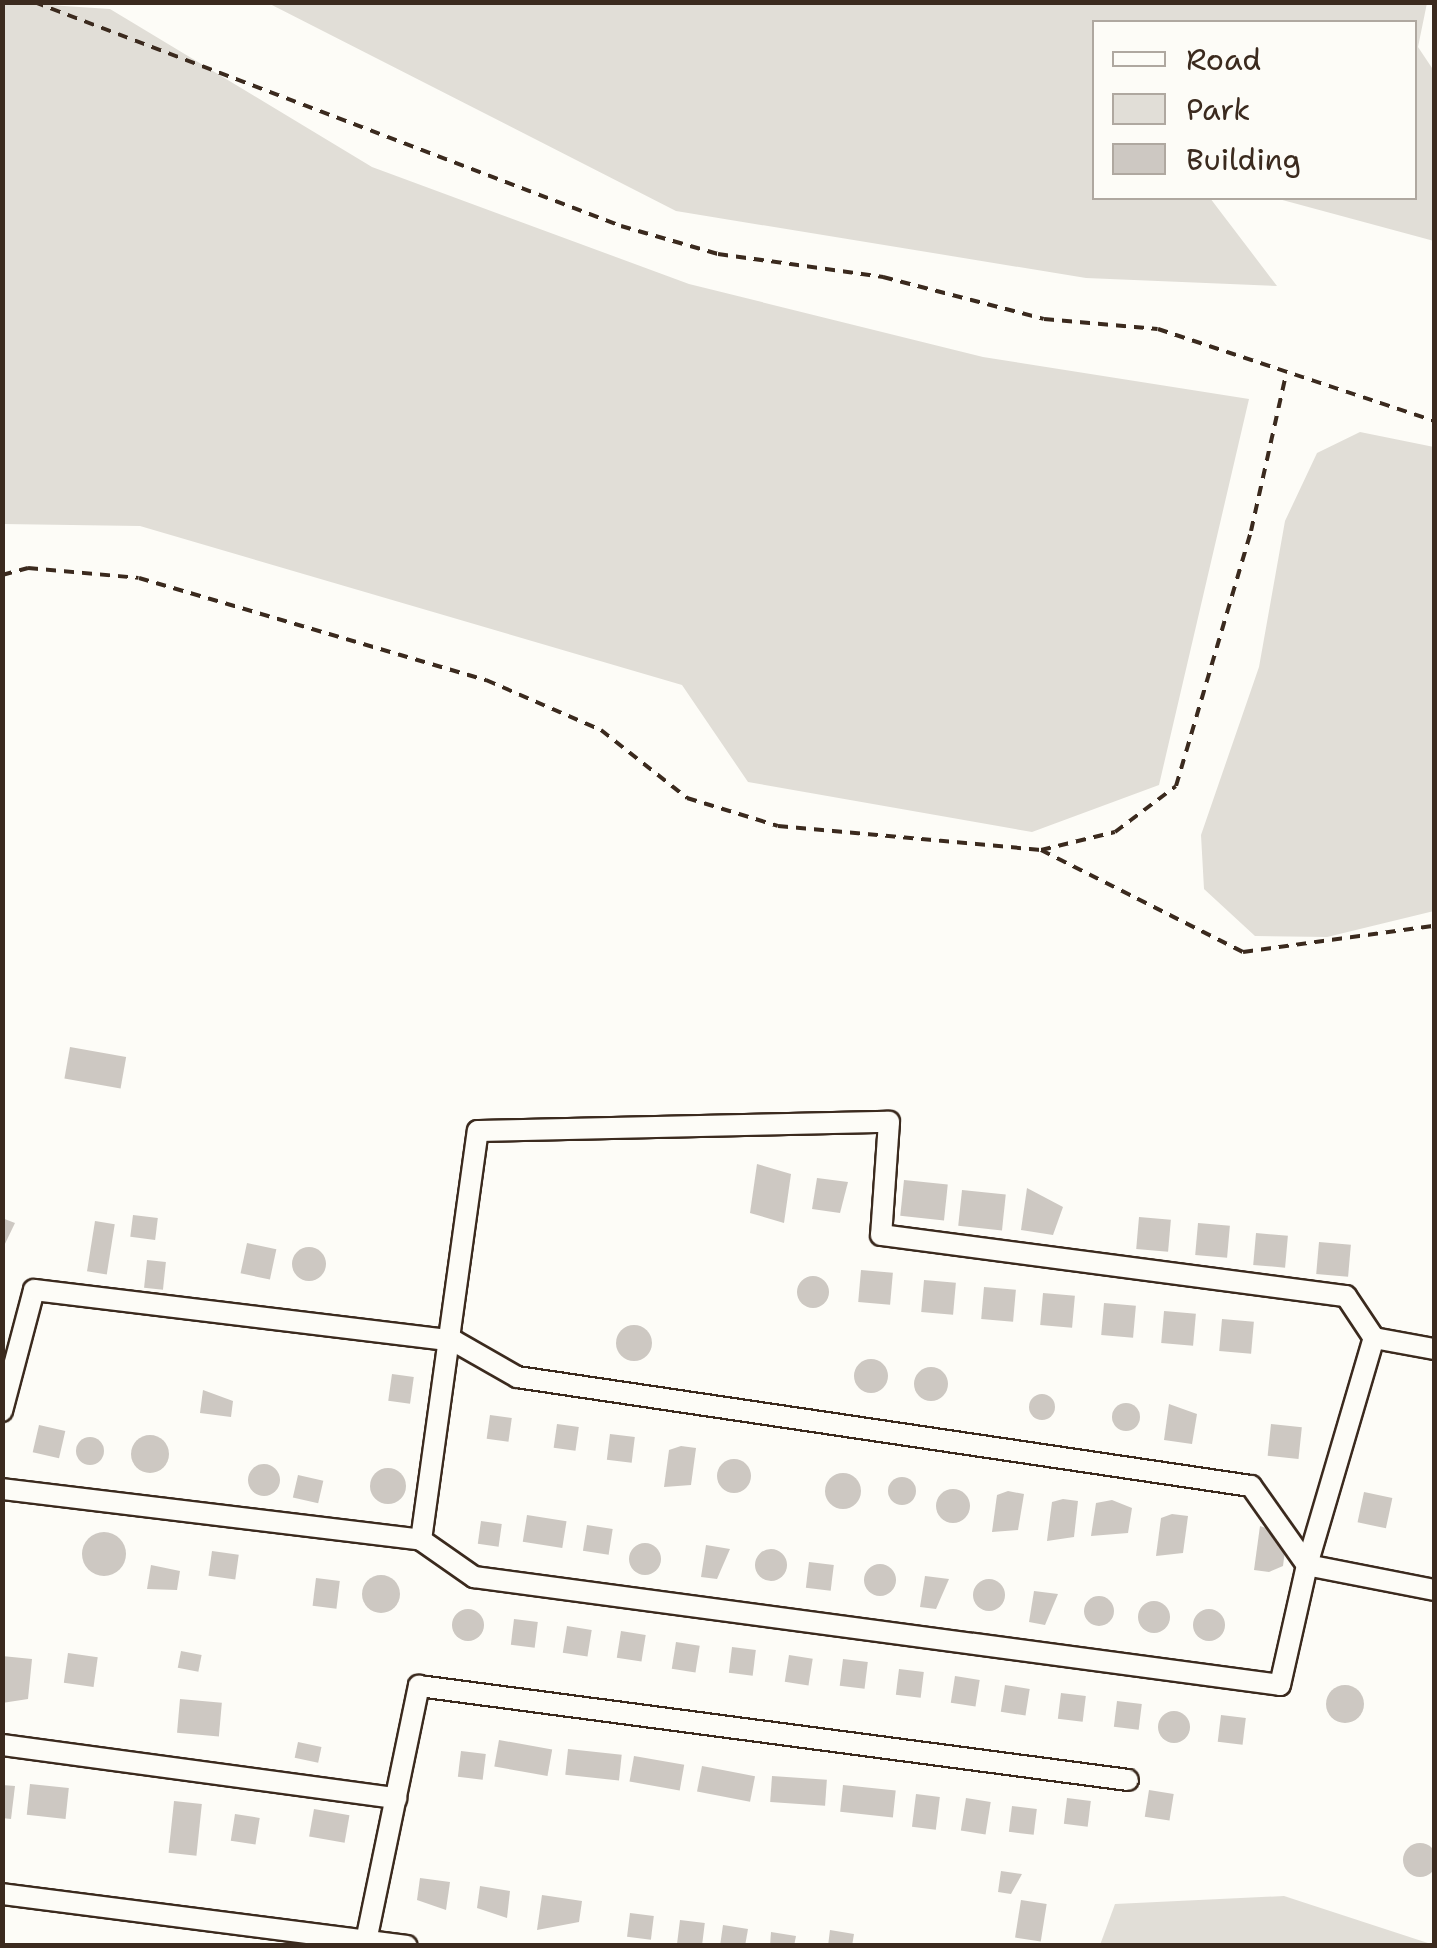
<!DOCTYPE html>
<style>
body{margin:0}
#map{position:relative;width:1437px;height:1948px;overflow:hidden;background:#fdfcf7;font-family:"Shantell Sans",sans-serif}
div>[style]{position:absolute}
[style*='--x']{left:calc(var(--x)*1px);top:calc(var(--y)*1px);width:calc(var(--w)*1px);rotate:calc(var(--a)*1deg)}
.green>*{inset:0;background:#e1ded7}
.building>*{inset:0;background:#cdc8c2;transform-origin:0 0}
.round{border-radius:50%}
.path>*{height:4px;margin-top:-2px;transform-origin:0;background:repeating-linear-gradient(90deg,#3b2a1e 0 10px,transparent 0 18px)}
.roads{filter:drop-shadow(2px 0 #3b2a1e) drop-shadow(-2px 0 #3b2a1e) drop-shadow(0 2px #3b2a1e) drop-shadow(0 -2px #3b2a1e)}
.minor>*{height:20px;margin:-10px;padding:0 10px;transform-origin:10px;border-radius:10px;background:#fdfcf7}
span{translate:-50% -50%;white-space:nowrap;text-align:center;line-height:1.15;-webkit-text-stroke:8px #fdfcf7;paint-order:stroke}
.frame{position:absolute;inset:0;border:5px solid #3b2a1e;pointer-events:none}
.legend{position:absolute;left:1092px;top:20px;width:325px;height:180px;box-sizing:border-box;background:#fdfcf7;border:2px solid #afa8a0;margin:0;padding:12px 18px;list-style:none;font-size:30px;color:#3b2a1e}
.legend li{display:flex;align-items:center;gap:20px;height:50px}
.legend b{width:50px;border:2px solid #afa8a0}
</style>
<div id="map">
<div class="green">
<i style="clip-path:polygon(3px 2px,110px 9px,372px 167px,689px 284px,983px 357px,1249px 399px,1159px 785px,1032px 832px,748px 782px,682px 685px,140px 526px,3px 524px)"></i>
<i style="clip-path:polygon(268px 3px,1427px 3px,1418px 47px,1434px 71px,1434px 241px,1275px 198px,1414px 198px,1414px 22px,1094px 22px,1094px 198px,1210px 198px,1277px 286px,1086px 278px,676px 211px)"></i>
<i style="clip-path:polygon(1360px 432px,1434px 447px,1434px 911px,1327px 937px,1255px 936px,1204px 889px,1201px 835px,1259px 667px,1285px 521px,1317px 453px)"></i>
<i style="clip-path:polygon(1284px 1896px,1434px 1945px,1100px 1945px,1115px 1904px)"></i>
</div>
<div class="building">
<i style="left:70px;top:1047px;width:57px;height:32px;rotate:10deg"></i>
<i style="clip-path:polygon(757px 1164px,791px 1174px,784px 1223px,750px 1213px)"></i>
<i style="clip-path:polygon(817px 1178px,848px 1182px,840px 1213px,812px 1209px)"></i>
<i style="left:904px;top:1180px;width:44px;height:36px;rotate:6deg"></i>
<i style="clip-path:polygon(1027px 1188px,1063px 1207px,1053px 1235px,1021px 1230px)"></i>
<i style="left:962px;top:1190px;width:44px;height:36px;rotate:6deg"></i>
<i style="left:133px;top:1215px;width:25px;height:22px;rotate:7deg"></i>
<i style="left:1139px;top:1217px;width:32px;height:32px;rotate:5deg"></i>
<i style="clip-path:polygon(2px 1218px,15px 1223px,2px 1250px)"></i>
<i style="left:95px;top:1221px;width:20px;height:51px;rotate:9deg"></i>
<i style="left:1198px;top:1223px;width:32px;height:32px;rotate:5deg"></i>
<i style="left:1256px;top:1233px;width:32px;height:32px;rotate:5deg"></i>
<i style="left:1319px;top:1242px;width:32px;height:32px;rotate:5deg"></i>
<i style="left:247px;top:1243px;width:30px;height:31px;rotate:12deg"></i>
<i class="round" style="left:292px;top:1247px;width:34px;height:34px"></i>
<i style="left:147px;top:1260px;width:19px;height:28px;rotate:6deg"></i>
<i style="left:861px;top:1270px;width:32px;height:32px;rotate:5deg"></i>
<i class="round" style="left:797px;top:1276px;width:32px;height:32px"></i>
<i style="left:924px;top:1280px;width:32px;height:32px;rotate:5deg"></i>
<i style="left:984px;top:1287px;width:32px;height:32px;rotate:5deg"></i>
<i style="left:1043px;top:1293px;width:32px;height:32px;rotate:5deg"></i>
<i style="left:1104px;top:1303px;width:32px;height:32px;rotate:5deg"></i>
<i style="left:1164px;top:1311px;width:32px;height:32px;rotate:5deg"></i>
<i style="left:1222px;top:1319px;width:32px;height:32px;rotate:5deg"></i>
<i class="round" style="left:616px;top:1325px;width:36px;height:36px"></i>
<i class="round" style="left:854px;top:1359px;width:34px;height:34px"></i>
<i class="round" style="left:914px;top:1367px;width:34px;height:34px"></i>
<i style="left:392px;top:1374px;width:22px;height:27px;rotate:8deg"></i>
<i style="clip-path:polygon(203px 1390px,233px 1401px,231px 1417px,200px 1413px)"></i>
<i class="round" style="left:1029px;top:1394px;width:26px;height:26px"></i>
<i class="round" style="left:1112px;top:1403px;width:28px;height:28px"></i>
<i style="clip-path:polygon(1169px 1404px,1197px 1414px,1192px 1444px,1164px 1440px)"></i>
<i style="left:490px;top:1415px;width:22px;height:24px;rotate:8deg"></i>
<i style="left:557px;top:1424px;width:22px;height:24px;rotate:8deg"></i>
<i style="left:1271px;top:1424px;width:31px;height:32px;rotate:6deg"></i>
<i style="left:39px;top:1425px;width:27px;height:28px;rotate:13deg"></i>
<i style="left:610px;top:1434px;width:25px;height:26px;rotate:7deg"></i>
<i class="round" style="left:131px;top:1435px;width:38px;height:38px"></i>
<i class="round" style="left:76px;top:1437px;width:28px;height:28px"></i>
<i style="clip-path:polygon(681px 1446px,696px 1448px,691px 1485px,664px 1487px,669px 1450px)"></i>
<i class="round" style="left:717px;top:1459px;width:34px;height:34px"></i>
<i class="round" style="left:248px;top:1464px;width:32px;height:32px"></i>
<i class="round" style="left:370px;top:1468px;width:36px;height:36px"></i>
<i class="round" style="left:825px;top:1473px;width:36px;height:36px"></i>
<i style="left:298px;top:1475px;width:26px;height:23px;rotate:13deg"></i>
<i class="round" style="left:888px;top:1477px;width:28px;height:28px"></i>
<i class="round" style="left:936px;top:1489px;width:34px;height:34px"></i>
<i style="clip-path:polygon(1008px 1491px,1024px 1494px,1018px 1530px,992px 1532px,997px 1495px)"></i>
<i style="left:1364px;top:1492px;width:29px;height:31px;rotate:12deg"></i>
<i style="clip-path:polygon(1063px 1499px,1078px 1501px,1074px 1537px,1047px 1541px,1052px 1502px)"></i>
<i style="clip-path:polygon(1112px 1500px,1132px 1508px,1128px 1533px,1091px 1536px,1096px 1503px)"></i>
<i style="clip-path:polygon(1172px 1514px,1188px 1516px,1183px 1553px,1156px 1556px,1161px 1518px)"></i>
<i style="left:527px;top:1515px;width:40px;height:27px;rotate:9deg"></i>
<i style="left:481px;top:1521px;width:21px;height:23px;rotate:8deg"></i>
<i style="left:587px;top:1525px;width:26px;height:26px;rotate:9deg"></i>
<i style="clip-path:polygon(1260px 1526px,1287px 1535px,1283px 1566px,1269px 1572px,1254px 1570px)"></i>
<i class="round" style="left:82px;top:1532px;width:44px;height:44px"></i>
<i class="round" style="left:629px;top:1543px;width:32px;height:32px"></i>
<i style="clip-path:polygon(706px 1545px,730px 1549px,717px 1579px,701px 1577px)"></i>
<i class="round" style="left:755px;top:1549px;width:32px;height:32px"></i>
<i style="left:212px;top:1551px;width:27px;height:25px;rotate:8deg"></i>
<i style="left:809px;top:1562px;width:25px;height:26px;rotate:7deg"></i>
<i class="round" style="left:864px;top:1564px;width:32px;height:32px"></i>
<i style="clip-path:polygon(151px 1565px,180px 1571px,177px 1590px,147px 1589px)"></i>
<i class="round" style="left:362px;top:1575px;width:38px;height:38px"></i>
<i style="clip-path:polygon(925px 1576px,949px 1579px,936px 1609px,920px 1607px)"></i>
<i style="left:316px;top:1578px;width:24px;height:28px;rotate:7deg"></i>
<i class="round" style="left:973px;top:1579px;width:32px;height:32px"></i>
<i style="clip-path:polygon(1034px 1591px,1058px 1594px,1045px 1625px,1029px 1622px)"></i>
<i class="round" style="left:1084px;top:1596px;width:30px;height:30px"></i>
<i class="round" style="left:1138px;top:1601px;width:32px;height:32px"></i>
<i class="round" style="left:1193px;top:1609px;width:32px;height:32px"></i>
<i class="round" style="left:452px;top:1609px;width:32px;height:32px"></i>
<i style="left:514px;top:1619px;width:24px;height:26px;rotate:7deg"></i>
<i style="left:567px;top:1626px;width:25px;height:27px;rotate:9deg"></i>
<i style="left:621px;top:1631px;width:25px;height:27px;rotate:9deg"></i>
<i style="left:676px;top:1642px;width:24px;height:27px;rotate:9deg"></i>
<i style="left:732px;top:1647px;width:24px;height:26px;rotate:7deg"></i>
<i style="left:181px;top:1651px;width:21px;height:17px;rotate:11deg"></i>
<i style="left:68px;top:1653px;width:30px;height:30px;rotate:8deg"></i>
<i style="left:789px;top:1655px;width:24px;height:27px;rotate:9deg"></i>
<i style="clip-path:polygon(2px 1656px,32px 1659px,28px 1699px,2px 1703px)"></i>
<i style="left:843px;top:1659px;width:25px;height:27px;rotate:7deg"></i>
<i style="left:899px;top:1669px;width:25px;height:26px;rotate:7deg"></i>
<i style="left:955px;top:1676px;width:25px;height:27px;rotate:9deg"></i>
<i class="round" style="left:1326px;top:1685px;width:38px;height:38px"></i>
<i style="left:1005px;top:1685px;width:25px;height:27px;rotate:9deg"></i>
<i style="left:1061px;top:1693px;width:25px;height:26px;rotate:7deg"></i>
<i style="left:180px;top:1699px;width:42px;height:34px;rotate:5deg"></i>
<i style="left:1117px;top:1701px;width:25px;height:26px;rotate:7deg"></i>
<i class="round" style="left:1158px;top:1711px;width:32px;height:32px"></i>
<i style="left:1221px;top:1715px;width:25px;height:27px;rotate:7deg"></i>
<i style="left:499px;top:1740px;width:54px;height:27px;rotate:10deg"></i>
<i style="left:298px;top:1742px;width:24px;height:16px;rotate:12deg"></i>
<i style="left:568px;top:1749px;width:54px;height:26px;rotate:6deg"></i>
<i style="left:461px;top:1751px;width:25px;height:26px;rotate:7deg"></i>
<i style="left:634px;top:1756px;width:51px;height:26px;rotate:10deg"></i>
<i style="left:702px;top:1766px;width:54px;height:26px;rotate:11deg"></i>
<i style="left:772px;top:1776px;width:55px;height:26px;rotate:4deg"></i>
<i style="left:30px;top:1784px;width:39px;height:31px;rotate:6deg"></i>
<i style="clip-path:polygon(2px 1785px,15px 1786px,11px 1819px,2px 1818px)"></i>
<i style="left:843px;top:1785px;width:53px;height:27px;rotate:6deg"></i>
<i style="left:1149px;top:1790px;width:25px;height:27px;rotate:9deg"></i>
<i style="left:916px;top:1794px;width:24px;height:33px;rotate:7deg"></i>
<i style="left:966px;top:1798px;width:25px;height:33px;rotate:9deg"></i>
<i style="left:1067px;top:1798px;width:24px;height:26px;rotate:7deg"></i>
<i style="left:174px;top:1801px;width:28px;height:52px;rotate:6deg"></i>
<i style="left:1012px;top:1806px;width:25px;height:26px;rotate:7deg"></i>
<i style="left:314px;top:1809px;width:36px;height:28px;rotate:10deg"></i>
<i style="left:235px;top:1814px;width:25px;height:27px;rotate:9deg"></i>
<i class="round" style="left:1403px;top:1843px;width:34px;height:34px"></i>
<i style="clip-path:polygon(1001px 1871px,1022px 1874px,1011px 1894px,998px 1892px)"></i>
<i style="clip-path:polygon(420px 1878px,450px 1882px,446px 1910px,417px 1900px)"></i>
<i style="clip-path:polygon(480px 1886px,510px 1891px,507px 1918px,477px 1908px)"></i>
<i style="clip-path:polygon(542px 1895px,582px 1901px,579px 1922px,537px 1930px)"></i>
<i style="left:1021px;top:1900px;width:26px;height:38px;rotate:9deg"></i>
<i style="left:630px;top:1913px;width:24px;height:24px;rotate:7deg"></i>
<i style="left:680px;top:1920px;width:25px;height:24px;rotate:7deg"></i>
<i style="clip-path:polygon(723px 1925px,748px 1929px,745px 1946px,720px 1946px)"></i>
<i style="clip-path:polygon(830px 1930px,854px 1934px,852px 1946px,828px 1946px)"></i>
<i style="clip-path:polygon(771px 1932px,796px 1936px,794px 1946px,770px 1946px)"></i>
</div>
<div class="path">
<i style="--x:34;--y:2;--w:628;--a:20.89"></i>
<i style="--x:621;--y:226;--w:101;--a:16.1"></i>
<i style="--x:718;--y:254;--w:167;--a:7.9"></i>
<i style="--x:883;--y:277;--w:166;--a:14.6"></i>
<i style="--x:1044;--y:319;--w:114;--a:5"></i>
<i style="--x:1158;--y:329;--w:291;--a:18.4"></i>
<i style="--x:2;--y:575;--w:27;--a:-15"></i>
<i style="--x:28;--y:568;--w:111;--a:5.1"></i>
<i style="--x:139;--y:578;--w:362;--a:16.4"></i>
<i style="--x:486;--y:680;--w:125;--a:23.5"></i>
<i style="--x:601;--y:730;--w:110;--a:38.3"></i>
<i style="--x:687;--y:798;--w:95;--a:17.1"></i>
<i style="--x:778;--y:826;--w:264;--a:5.2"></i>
<i style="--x:1041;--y:850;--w:226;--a:26.8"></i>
<i style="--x:1243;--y:952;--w:193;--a:-7.8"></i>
<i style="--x:1041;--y:850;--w:76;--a:-13.7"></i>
<i style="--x:1115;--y:832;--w:76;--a:-37"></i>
<i style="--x:1176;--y:786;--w:266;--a:-73.6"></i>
<i style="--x:1251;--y:531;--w:161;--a:-77.4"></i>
</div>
<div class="roads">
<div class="minor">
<i style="--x:2;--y:1411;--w:125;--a:-75.2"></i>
<i style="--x:34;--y:1290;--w:423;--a:6.9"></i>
<i style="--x:454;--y:1341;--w:73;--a:29.7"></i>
<i style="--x:517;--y:1377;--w:742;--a:8.45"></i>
<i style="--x:1251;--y:1486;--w:97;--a:54.7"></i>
<i style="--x:2;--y:1489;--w:422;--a:6.9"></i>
<i style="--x:421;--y:1540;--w:65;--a:34.9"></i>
<i style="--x:474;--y:1577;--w:813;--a:7.63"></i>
<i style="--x:1280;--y:1685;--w:123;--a:-77.3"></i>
<i style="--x:1307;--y:1565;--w:129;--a:11.1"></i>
<i style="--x:421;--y:1540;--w:413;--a:-82.1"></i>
<i style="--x:478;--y:1131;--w:411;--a:-1.3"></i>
<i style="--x:889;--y:1122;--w:113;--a:94"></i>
<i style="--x:881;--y:1235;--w:469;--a:7.5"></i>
<i style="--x:1346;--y:1296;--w:50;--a:56.3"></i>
<i style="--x:1374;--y:1338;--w:61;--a:10.4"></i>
<i style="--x:1307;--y:1565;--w:237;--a:-73.6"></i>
<i style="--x:2;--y:1745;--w:398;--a:7.7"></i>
<i style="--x:2;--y:1894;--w:408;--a:7.3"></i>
<i style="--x:365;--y:1946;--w:266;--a:-78.3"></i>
<i style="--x:419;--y:1686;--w:715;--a:7.55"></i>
</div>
</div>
<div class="frame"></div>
<ul class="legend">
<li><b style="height:12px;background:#fdfcf7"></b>Road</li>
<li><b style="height:28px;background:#e1ded7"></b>Park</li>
<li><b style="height:28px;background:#cdc8c2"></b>Building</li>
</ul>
</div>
